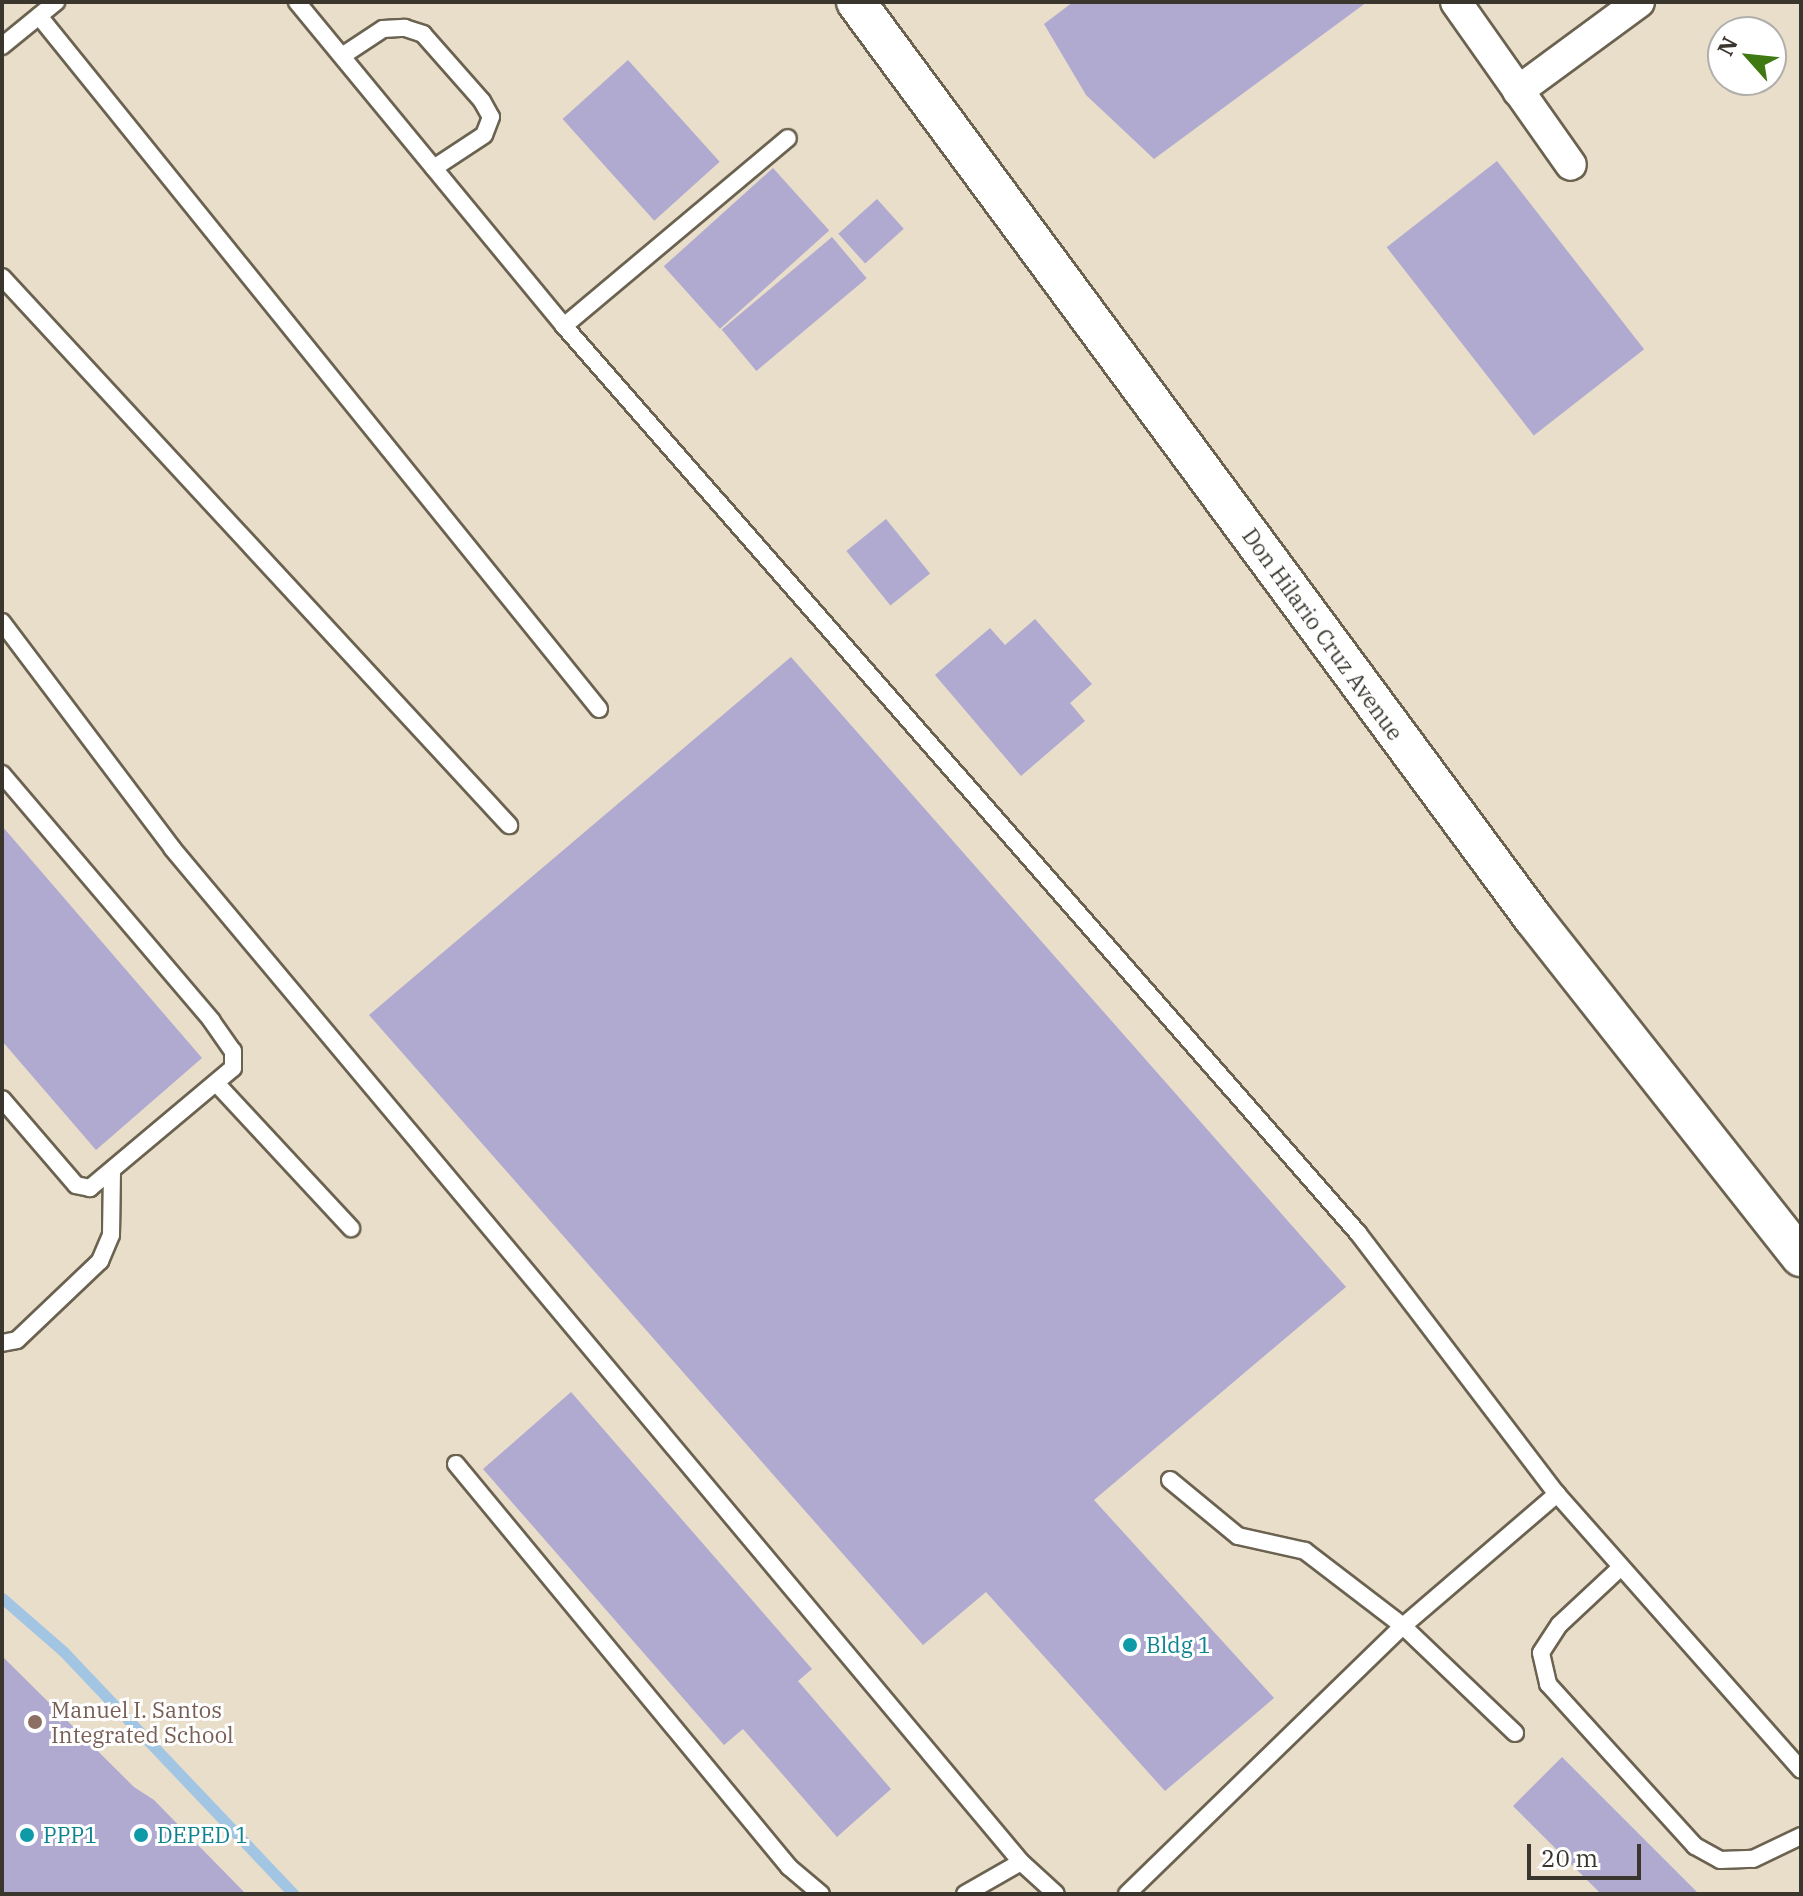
<!DOCTYPE html>
<style>
body{margin:0}
#map{position:relative;width:1803px;height:1896px;overflow:hidden;background:#e8deca;font-family:"IBM Plex Serif",serif}
div>[style]{position:absolute}
[style*='--x']{left:calc(var(--x)*1px);top:calc(var(--y)*1px);width:calc(var(--w)*1px);rotate:calc(var(--a)*1deg)}
.stream>*{height:11px;margin:-5.5px;padding:0 5.5px;transform-origin:5.5px;border-radius:5.5px;background:#a3c5e4}
.building>*{inset:0;background:#b0aad1;transform-origin:0 0}
.roads{filter:drop-shadow(2px 0 #6b6250) drop-shadow(-2px 0 #6b6250) drop-shadow(0 2px #6b6250) drop-shadow(0 -2px #6b6250)}
.service>*{height:16px;margin:-8px;padding:0 8px;transform-origin:8px;border-radius:8px;background:#fff}
.minor>*{height:30px;margin:-15px;padding:0 15px;transform-origin:15px;border-radius:15px;background:#fff}
.tertiary>*{height:38px;margin:-19px;padding:0 19px;transform-origin:19px;border-radius:19px;background:#fff}
.dots>*{width:22px;height:22px;translate:-50% -50%;box-sizing:border-box;border:4px solid #fff;border-radius:50%}
span{translate:-50% -50%;white-space:nowrap;text-align:center;line-height:1.15;-webkit-text-stroke:6px #fff;paint-order:stroke}
.street-label{font-size:22px;color:#3a362e}
.culture-label{font-size:22px;color:#0d838f}
.left{translate:0 -50%;text-align:left}
.education-label{font-size:22px;color:#785e54}
.frame{position:absolute;inset:0;border:4px solid #3a362e;pointer-events:none}
.north{position:absolute;left:1707px;top:16px;width:80px;height:80px;box-sizing:border-box;background:#fff;border:2px solid #b0afab;border-radius:50%;rotate:297deg;font-size:22px;font-weight:700;line-height:32px;text-align:center;color:#3a362e}
.north::after{content:'';display:block;margin:auto;width:28px;height:36px;background:#3f7911;clip-path:polygon(50% 0,100% 100%,50% 72%,0 100%)}
.scale{position:absolute;left:1527px;top:1844px;width:114px;height:36px;box-sizing:border-box;border:4px solid #3a362e;border-top:0;padding-left:10px;font-size:24px;line-height:28px;white-space:nowrap;color:#3a362e;-webkit-text-stroke:6px #fff;paint-order:stroke}
</style>
<div id="map">
<div class="stream">
<i style="--x:2;--y:1598;--w:81;--a:41"></i>
<i style="--x:63;--y:1651;--w:335;--a:46.5"></i>
</div>
<div class="building">
<i style="clip-path:polygon(1073px 2px,1367px 2px,1154px 159px,1086px 95px,1044px 24px)"></i>
<i style="left:628px;top:60px;width:137px;height:88px;rotate:48deg"></i>
<i style="left:1497px;top:161px;width:239px;height:140px;rotate:52deg"></i>
<i style="left:773px;top:168px;width:84px;height:147px;rotate:48deg"></i>
<i style="left:877px;top:199px;width:40px;height:52px;rotate:48deg"></i>
<i style="left:832px;top:237px;width:54px;height:144px;rotate:50deg"></i>
<i style="left:886px;top:519px;width:70px;height:51px;rotate:51deg"></i>
<i style="clip-path:polygon(1035px 619px,1092px 684px,1070px 703px,1085px 721px,1021px 776px,935px 675px,990px 628px,1005px 645px)"></i>
<i style="clip-path:polygon(791px 657px,1346px 1287px,1094px 1500px,1274px 1698px,1165px 1791px,986px 1592px,923px 1645px,369px 1015px)"></i>
<i style="clip-path:polygon(2px 826px,202px 1058px,96px 1150px,2px 1041px)"></i>
<i style="clip-path:polygon(571px 1392px,812px 1669px,798px 1681px,891px 1789px,837px 1837px,743px 1729px,724px 1745px,483px 1469px)"></i>
<i style="clip-path:polygon(2px 1656px,134px 1787px,154px 1800px,246px 1894px,2px 1894px)"></i>
<i style="clip-path:polygon(1562px 1757px,1699px 1894px,1601px 1894px,1513px 1806px)"></i>
</div>
<div class="roads">
<div class="service">
<i style="--x:297;--y:2;--w:420;--a:50.5"></i>
<i style="--x:564;--y:326;--w:1205;--a:48.8"></i>
<i style="--x:1358;--y:1233;--w:328;--a:52.7"></i>
<i style="--x:1557;--y:1494;--w:368;--a:48.5"></i>
<i style="--x:39;--y:16;--w:891;--a:51.06"></i>
<i style="--x:2;--y:46;--w:70;--a:-39.2"></i>
<i style="--x:342;--y:56;--w:49;--a:-33.4"></i>
<i style="--x:383;--y:29;--w:22;--a:-3"></i>
<i style="--x:405;--y:28;--w:19;--a:18"></i>
<i style="--x:423;--y:34;--w:89;--a:48.6"></i>
<i style="--x:482;--y:101;--w:18;--a:61"></i>
<i style="--x:491;--y:117;--w:19;--a:111"></i>
<i style="--x:484;--y:135;--w:60;--a:146.6"></i>
<i style="--x:2;--y:277;--w:747;--a:47.23"></i>
<i style="--x:564;--y:326;--w:292;--a:-40"></i>
<i style="--x:2;--y:622;--w:283;--a:53"></i>
<i style="--x:172;--y:848;--w:1322;--a:50.06"></i>
<i style="--x:1021;--y:1862;--w:47;--a:42.4"></i>
<i style="--x:2;--y:774;--w:323;--a:49.6"></i>
<i style="--x:211;--y:1020;--w:38;--a:55"></i>
<i style="--x:233;--y:1051;--w:17;--a:90"></i>
<i style="--x:233;--y:1068;--w:187;--a:140"></i>
<i style="--x:90;--y:1188;--w:14;--a:-168"></i>
<i style="--x:76;--y:1185;--w:113;--a:-130.7"></i>
<i style="--x:217;--y:1084;--w:197;--a:47.1"></i>
<i style="--x:2;--y:1343;--w:15;--a:-11"></i>
<i style="--x:17;--y:1340;--w:115;--a:-43.6"></i>
<i style="--x:100;--y:1261;--w:28;--a:-67"></i>
<i style="--x:111;--y:1235;--w:63;--a:-89.1"></i>
<i style="--x:456;--y:1464;--w:523;--a:50.43"></i>
<i style="--x:789;--y:1867;--w:42;--a:40.2"></i>
<i style="--x:1170;--y:1480;--w:88;--a:39.5"></i>
<i style="--x:1238;--y:1536;--w:69;--a:12.6"></i>
<i style="--x:1305;--y:1551;--w:123;--a:37.4"></i>
<i style="--x:1403;--y:1626;--w:155;--a:43.7"></i>
<i style="--x:1620;--y:1568;--w:83;--a:136.9"></i>
<i style="--x:1559;--y:1625;--w:33;--a:123"></i>
<i style="--x:1541;--y:1653;--w:32;--a:77"></i>
<i style="--x:1548;--y:1684;--w:219;--a:47.8"></i>
<i style="--x:1695;--y:1846;--w:29;--a:29"></i>
<i style="--x:1720;--y:1860;--w:33;--a:-2"></i>
<i style="--x:1753;--y:1859;--w:53;--a:-25.6"></i>
<i style="--x:965;--y:1894;--w:64;--a:-29.7"></i>
<i style="--x:1127;--y:1894;--w:385;--a:-44.2"></i>
<i style="--x:1403;--y:1626;--w:203;--a:-40.6"></i>
</div>
<div class="minor">
<i style="--x:1456;--y:2;--w:199;--a:54.8"></i>
<i style="--x:1518;--y:91;--w:150;--a:-36.3"></i>
</div>
<div class="tertiary">
<i style="--x:856;--y:2;--w:1139;--a:53.53"></i>
<i style="--x:1533;--y:918;--w:432;--a:51.7"></i>
</div>
</div>
<div class="dots">
<i style="left:1130px;top:1645px;background:#0f9aa8"></i>
<i style="left:35px;top:1722px;background:#8d6e63"></i>
<i style="left:27px;top:1835px;background:#0f9aa8"></i>
<i style="left:141px;top:1835px;background:#0f9aa8"></i>
</div>
<div class="street-label">
<span style="left:1323px;top:634px;rotate:54deg">Don Hilario Cruz Avenue</span>
</div>
<div class="culture-label">
<span class="left" style="left:1146px;top:1645px">Bldg 1</span>
<span class="left" style="left:43px;top:1835px">PPP1</span>
<span class="left" style="left:157px;top:1835px">DEPED 1</span>
</div>
<div class="education-label">
<span class="left" style="left:51px;top:1722px">Manuel I. Santos<br>Integrated School</span>
</div>
<div class="frame"></div>
<div class="north">N</div>
<div class="scale">20 m</div>
</div>
